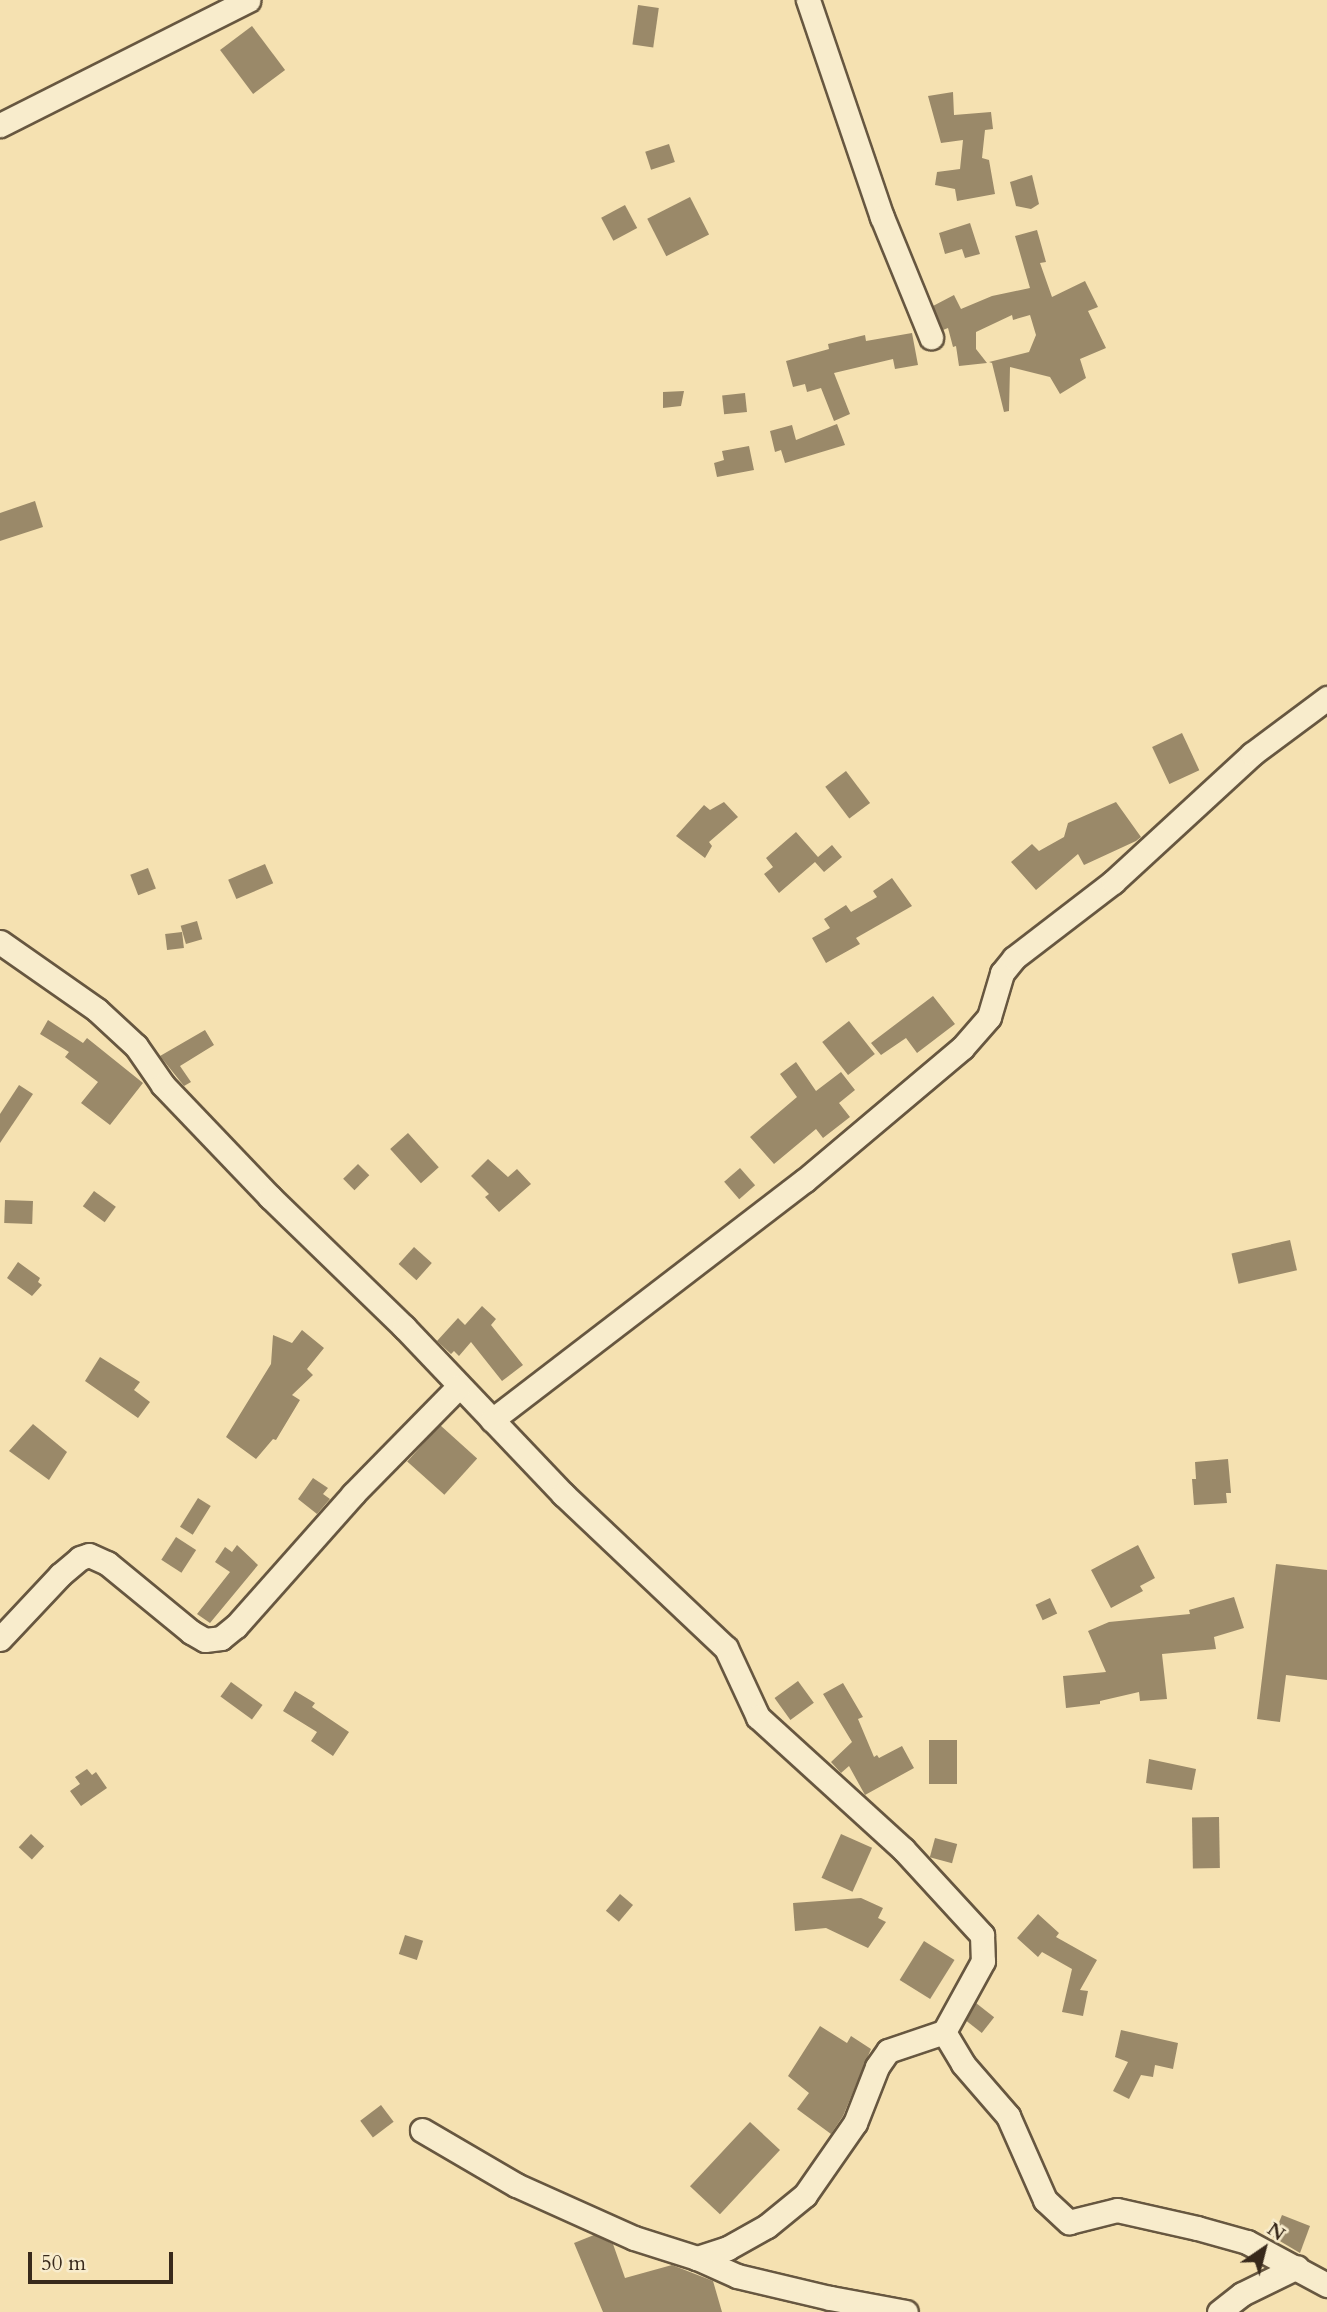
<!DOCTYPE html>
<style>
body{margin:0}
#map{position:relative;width:1327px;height:2312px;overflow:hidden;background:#f5e1b1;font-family:Cardo,serif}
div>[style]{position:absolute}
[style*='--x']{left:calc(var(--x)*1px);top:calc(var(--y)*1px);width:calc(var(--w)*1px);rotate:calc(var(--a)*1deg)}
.building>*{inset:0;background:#9a8969;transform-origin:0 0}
.roads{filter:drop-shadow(2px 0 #675740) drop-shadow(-2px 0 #675740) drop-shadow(0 2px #675740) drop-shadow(0 -2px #675740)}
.minor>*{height:23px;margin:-11.5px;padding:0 11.5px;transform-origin:11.5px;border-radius:11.5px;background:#f8eccc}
span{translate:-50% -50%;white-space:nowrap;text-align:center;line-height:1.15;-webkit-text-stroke:6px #f8eccc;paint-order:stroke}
.north{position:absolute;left:1229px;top:2214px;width:70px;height:70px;-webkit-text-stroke:5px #f8eccc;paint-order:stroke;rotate:35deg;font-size:19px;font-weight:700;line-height:28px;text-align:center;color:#38291b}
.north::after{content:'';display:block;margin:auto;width:24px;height:32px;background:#38291b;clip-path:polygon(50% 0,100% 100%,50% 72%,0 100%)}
.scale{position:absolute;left:28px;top:2252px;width:145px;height:32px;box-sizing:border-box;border:4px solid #38291b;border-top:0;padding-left:9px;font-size:21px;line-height:24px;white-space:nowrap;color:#38291b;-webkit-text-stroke:5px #f8eccc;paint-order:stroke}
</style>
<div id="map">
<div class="building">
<i style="left:638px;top:5px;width:21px;height:40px;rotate:8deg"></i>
<i style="left:252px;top:26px;width:55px;height:40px;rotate:53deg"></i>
<i style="clip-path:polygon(953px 92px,954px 115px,991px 112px,993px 129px,985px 130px,982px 158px,989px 160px,995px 194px,957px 201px,955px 189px,935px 185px,937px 172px,960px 169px,963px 140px,941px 143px,928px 96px)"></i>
<i style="left:669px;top:144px;width:19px;height:25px;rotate:72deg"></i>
<i style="clip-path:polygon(1032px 175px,1039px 204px,1031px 209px,1016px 206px,1010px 182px)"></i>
<i style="left:690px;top:197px;width:42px;height:48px;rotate:63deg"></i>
<i style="left:625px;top:205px;width:26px;height:27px;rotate:62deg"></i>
<i style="clip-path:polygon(970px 223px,980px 254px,965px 258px,962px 249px,945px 254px,939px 233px)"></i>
<i style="clip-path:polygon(1037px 230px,1046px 262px,1040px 263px,1052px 297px,1085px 281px,1098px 307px,1088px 311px,1106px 348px,1080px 359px,1086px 378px,1060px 394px,1050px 377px,1010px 367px,1009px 411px,1004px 412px,992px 363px,989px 362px,1029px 352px,1036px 335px,1030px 315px,1013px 320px,1012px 315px,976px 332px,976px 349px,987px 363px,959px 366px,956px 346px,953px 347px,948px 328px,943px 330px,933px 306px,954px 295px,961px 309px,992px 296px,1030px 288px,1015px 236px)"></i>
<i style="clip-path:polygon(912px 333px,918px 365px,895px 369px,893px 359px,834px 373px,850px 414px,834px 421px,821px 388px,807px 392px,805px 384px,793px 387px,786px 361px,829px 349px,828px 344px,865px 335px,866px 341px)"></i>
<i style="clip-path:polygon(684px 391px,681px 406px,663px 408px,663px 392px)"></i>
<i style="left:745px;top:393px;width:19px;height:23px;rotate:84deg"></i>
<i style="clip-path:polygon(837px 424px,845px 445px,785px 463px,781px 450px,775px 452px,770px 431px,792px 425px,796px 440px)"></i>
<i style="clip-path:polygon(749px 446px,754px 470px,717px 477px,714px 463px,724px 460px,722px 451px)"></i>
<i style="clip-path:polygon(35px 501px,43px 527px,0 541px,0 513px)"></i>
<i style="left:1182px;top:733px;width:41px;height:33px;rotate:65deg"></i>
<i style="left:846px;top:771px;width:40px;height:26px;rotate:53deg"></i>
<i style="clip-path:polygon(724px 802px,738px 817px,709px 842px,712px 846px,705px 858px,676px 836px,704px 805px,710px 810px)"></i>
<i style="clip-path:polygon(1116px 802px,1141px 837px,1136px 841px,1084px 865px,1078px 854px,1036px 890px,1011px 862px,1032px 844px,1039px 851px,1064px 837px,1068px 823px)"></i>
<i style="clip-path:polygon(796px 832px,818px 857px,832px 845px,842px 857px,824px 872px,815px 862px,779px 893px,764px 874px,773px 867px,766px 858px)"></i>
<i style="left:265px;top:864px;width:21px;height:40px;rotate:67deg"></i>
<i style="left:148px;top:868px;width:22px;height:19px;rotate:69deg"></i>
<i style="clip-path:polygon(892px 878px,912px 906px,856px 938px,860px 944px,826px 963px,812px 938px,830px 928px,824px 919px,846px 905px,851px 912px,877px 897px,873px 891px)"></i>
<i style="left:197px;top:921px;width:19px;height:17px;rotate:74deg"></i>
<i style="left:182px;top:932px;width:16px;height:17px;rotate:83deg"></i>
<i style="clip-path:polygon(933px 996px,955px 1024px,917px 1053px,906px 1038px,881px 1055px,871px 1043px)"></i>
<i style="clip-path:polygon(48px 1020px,83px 1043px,87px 1038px,143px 1083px,110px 1125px,81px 1103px,98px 1082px,65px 1057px,69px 1052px,40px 1034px)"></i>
<i style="left:849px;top:1021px;width:42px;height:34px;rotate:52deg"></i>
<i style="clip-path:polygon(205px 1030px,214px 1045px,180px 1066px,191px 1082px,184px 1086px,160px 1056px)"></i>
<i style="clip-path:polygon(796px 1062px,816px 1091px,841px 1072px,855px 1090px,839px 1103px,850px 1117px,823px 1138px,816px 1129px,774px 1164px,750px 1137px,797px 1097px,780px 1074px)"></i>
<i style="clip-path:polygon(19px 1085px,33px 1094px,0 1143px,0 1114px)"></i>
<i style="left:408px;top:1133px;width:46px;height:24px;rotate:48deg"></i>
<i style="clip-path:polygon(488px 1159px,508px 1177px,517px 1169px,531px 1184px,499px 1212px,485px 1197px,489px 1194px,471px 1176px)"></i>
<i style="left:358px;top:1164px;width:16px;height:21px;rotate:45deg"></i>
<i style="left:740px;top:1168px;width:23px;height:21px;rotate:49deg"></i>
<i style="left:94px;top:1191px;width:27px;height:19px;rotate:36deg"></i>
<i style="left:5px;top:1200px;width:28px;height:23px;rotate:2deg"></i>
<i style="left:1290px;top:1240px;width:31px;height:60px;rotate:77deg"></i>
<i style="left:414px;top:1247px;width:24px;height:23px;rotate:42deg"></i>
<i style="clip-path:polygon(18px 1262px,40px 1278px,38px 1282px,42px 1285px,32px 1296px,7px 1278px)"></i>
<i style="clip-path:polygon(482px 1306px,496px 1319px,491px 1325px,523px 1365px,502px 1381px,471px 1342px,459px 1356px,454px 1351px,451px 1354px,437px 1341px,458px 1318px,465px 1325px)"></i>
<i style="clip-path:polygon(302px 1330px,324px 1348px,307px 1369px,313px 1375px,292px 1395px,300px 1400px,276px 1440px,273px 1439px,256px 1459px,226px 1437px,271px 1364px,273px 1335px,292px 1343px)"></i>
<i style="clip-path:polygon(100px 1357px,140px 1382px,134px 1390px,150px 1402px,138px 1418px,85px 1381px)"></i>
<i style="clip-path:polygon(33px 1424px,67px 1452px,49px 1480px,9px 1451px)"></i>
<i style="left:440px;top:1425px;width:50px;height:49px;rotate:42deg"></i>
<i style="clip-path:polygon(1228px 1459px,1231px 1493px,1226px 1493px,1227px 1503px,1194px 1505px,1192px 1479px,1196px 1479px,1195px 1462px)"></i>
<i style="clip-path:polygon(313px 1478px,328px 1488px,323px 1494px,330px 1499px,317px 1514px,298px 1499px)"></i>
<i style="left:198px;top:1498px;width:15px;height:34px;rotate:32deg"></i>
<i style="left:176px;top:1537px;width:24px;height:27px;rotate:33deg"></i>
<i style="clip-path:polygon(237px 1545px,258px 1565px,210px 1623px,197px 1614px,230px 1572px,215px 1562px,225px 1547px,232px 1552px)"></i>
<i style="clip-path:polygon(1138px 1545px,1155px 1578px,1140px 1586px,1143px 1591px,1111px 1608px,1091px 1570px)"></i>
<i style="clip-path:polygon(1276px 1564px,1327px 1570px,1327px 1680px,1286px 1675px,1280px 1722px,1257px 1719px)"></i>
<i style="clip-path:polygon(1234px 1597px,1244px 1628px,1214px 1637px,1216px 1649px,1162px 1654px,1167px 1699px,1140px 1701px,1139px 1692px,1100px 1701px,1100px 1704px,1066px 1708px,1063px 1676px,1106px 1672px,1088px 1631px,1109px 1622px,1190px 1614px,1189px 1610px)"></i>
<i style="left:1050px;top:1598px;width:17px;height:16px;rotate:65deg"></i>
<i style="left:798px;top:1681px;width:27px;height:29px;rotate:54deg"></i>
<i style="left:231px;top:1682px;width:39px;height:18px;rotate:36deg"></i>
<i style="clip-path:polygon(843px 1683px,863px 1717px,858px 1719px,874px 1757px,877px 1755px,879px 1758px,902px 1746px,914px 1768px,865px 1795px,849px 1766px,841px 1773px,831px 1762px,852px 1742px,823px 1694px)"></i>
<i style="clip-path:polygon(295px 1691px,315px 1703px,312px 1707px,349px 1732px,333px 1756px,311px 1741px,317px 1732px,283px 1711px)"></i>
<i style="left:929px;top:1740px;width:28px;height:44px"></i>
<i style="clip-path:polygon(1149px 1759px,1196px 1769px,1192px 1790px,1146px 1783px)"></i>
<i style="clip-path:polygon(87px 1769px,92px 1775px,96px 1772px,107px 1788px,81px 1806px,70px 1791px,80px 1784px,75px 1777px)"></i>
<i style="left:1219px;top:1817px;width:51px;height:27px;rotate:89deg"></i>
<i style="left:31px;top:1834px;width:18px;height:18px;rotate:43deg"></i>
<i style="left:841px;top:1834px;width:34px;height:48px;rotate:24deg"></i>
<i style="left:935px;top:1838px;width:23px;height:20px;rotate:15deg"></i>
<i style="left:620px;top:1894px;width:17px;height:22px;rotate:40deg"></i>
<i style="clip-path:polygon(861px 1898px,883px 1908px,878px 1918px,886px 1922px,868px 1948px,826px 1928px,795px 1931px,793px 1903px)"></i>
<i style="clip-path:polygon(1038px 1914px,1059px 1933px,1056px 1937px,1097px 1960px,1080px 1990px,1088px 1991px,1083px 2016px,1062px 2012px,1072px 1969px,1042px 1952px,1038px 1957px,1017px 1938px)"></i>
<i style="left:405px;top:1935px;width:19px;height:20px;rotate:18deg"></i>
<i style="left:924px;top:1941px;width:36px;height:46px;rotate:32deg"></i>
<i style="left:976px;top:2003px;width:23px;height:20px;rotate:38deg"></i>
<i style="clip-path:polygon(820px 2026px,847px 2043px,851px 2036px,871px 2049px,843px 2116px,831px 2134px,797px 2109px,809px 2093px,788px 2076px)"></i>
<i style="clip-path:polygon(1121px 2030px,1178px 2043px,1173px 2069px,1155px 2065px,1153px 2077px,1141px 2075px,1129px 2099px,1113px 2091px,1128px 2062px,1115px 2057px)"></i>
<i style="left:381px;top:2105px;width:21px;height:26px;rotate:53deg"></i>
<i style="left:750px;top:2122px;width:41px;height:88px;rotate:43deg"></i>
<i style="clip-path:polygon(1282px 2215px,1310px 2226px,1300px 2253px,1273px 2237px)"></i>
<i style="clip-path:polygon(594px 2235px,613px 2244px,625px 2278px,672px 2265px,713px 2281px,722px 2312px,603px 2312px,574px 2243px)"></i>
</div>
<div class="roads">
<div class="minor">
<i style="--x:808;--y:0;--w:229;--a:71.2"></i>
<i style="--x:882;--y:217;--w:130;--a:67.8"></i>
<i style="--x:0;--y:125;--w:278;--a:-26.7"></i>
<i style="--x:0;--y:942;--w:118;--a:35"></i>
<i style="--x:97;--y:1010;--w:53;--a:42.7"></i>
<i style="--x:136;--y:1046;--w:47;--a:55.3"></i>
<i style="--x:163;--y:1085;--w:155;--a:46.3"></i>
<i style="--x:270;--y:1197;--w:187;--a:44.1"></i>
<i style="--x:404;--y:1327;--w:231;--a:46.4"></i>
<i style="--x:563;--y:1494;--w:224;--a:43.4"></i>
<i style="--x:726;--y:1648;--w:76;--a:65.1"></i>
<i style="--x:758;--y:1717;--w:196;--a:42.3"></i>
<i style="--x:903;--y:1849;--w:117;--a:47.4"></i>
<i style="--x:982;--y:1935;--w:26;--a:88"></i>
<i style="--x:983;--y:1961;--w:81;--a:118.8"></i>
<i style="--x:944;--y:2032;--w:59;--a:161.3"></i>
<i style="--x:888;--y:2051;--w:19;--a:125"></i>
<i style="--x:877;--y:2067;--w:60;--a:111.4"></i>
<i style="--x:855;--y:2123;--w:88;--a:124.8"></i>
<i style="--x:805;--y:2195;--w:49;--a:140.8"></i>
<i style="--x:767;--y:2226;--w:45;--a:150.6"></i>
<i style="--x:728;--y:2248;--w:33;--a:162"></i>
<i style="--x:697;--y:2258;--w:66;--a:-162.4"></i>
<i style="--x:634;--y:2238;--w:129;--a:-155.8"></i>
<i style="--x:516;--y:2185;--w:109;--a:-149.7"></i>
<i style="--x:492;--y:1420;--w:393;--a:-37.5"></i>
<i style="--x:804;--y:1181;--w:207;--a:-40.1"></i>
<i style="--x:962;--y:1048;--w:41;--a:-48.9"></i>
<i style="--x:989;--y:1017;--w:46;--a:-73.5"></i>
<i style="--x:1002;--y:973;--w:19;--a:-51"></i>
<i style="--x:1014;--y:958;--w:125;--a:-37.5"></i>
<i style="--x:1113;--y:882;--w:189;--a:-42.6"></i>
<i style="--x:1252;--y:754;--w:94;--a:-36.7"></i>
<i style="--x:0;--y:1639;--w:88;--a:-46.8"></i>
<i style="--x:60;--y:1575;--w:26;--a:-40"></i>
<i style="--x:80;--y:1558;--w:9;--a:-18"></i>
<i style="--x:89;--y:1555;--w:20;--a:24"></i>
<i style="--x:107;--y:1563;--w:109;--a:39.4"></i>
<i style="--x:191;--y:1632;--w:16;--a:30"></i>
<i style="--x:205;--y:1640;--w:16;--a:-7"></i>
<i style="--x:221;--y:1638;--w:19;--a:-39"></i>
<i style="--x:236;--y:1626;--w:176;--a:-48.4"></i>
<i style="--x:353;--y:1494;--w:151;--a:-45.5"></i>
<i style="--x:944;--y:2032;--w:37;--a:59"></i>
<i style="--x:963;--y:2064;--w:69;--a:49.1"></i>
<i style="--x:1008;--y:2116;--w:92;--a:66.2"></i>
<i style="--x:1045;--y:2200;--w:33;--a:43"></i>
<i style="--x:1069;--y:2222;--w:49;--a:-14"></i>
<i style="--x:1117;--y:2210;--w:82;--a:12.7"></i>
<i style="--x:1197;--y:2228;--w:52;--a:15.6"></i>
<i style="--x:1247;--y:2242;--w:91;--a:28.3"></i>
<i style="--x:697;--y:2258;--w:44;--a:24.2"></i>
<i style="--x:737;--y:2276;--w:96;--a:13.3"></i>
<i style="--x:830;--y:2298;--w:77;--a:10.4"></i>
<i style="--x:1219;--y:2312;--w:29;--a:-38"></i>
<i style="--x:1242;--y:2294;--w:61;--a:-26.1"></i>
</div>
</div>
<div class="north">N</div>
<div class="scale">50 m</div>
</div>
